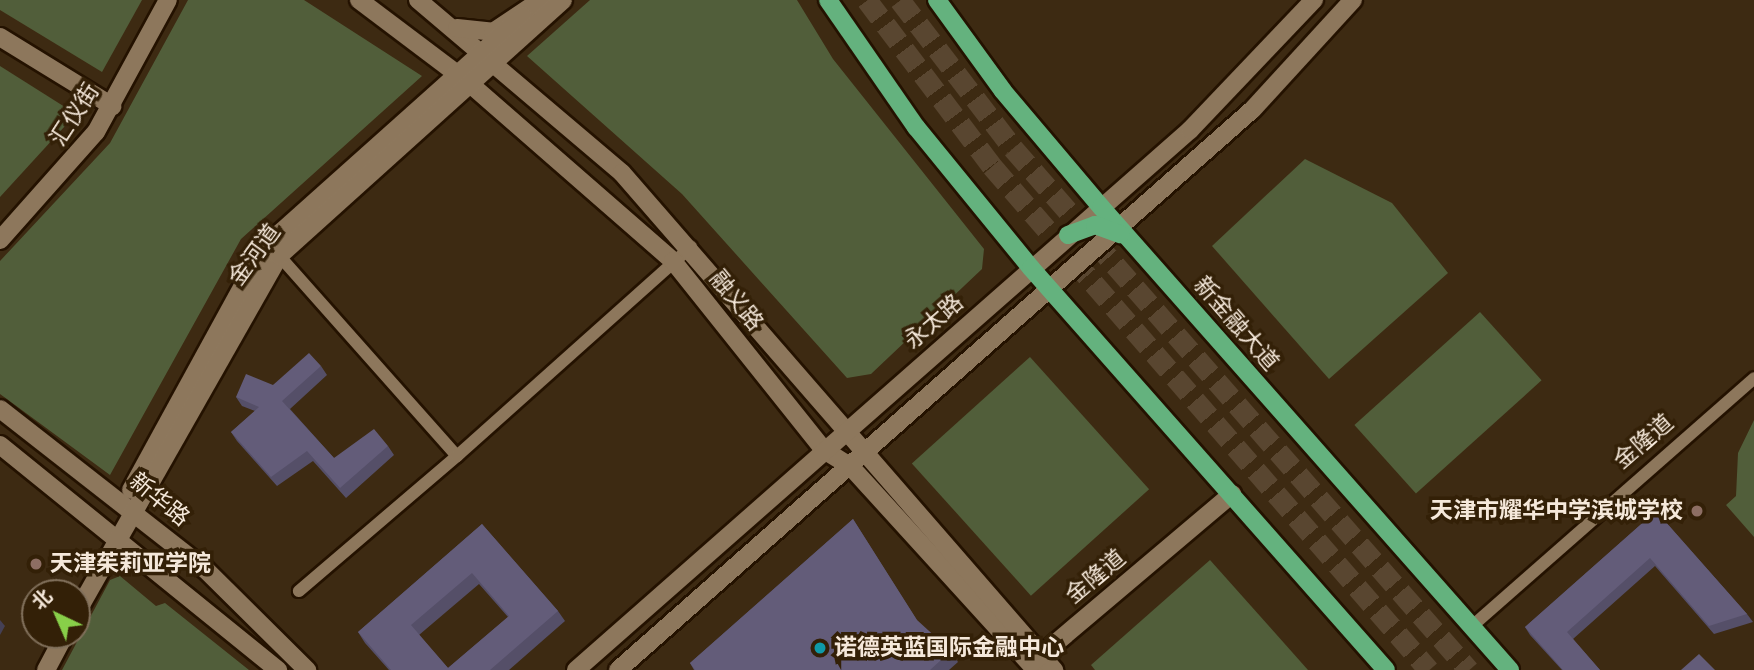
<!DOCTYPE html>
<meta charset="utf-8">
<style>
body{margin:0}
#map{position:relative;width:1754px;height:670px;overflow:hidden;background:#3d2a12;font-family:"Sofia Sans Condensed","Noto Sans SC",sans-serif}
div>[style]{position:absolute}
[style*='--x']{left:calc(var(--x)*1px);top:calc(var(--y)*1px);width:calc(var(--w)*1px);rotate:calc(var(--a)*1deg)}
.green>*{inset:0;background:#515e3a;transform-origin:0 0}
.highway-tunnel>*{height:21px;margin-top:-10.5px;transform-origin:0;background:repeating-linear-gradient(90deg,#594630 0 21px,transparent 0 31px)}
.roads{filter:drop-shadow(2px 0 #241200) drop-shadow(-2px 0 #241200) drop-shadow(0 2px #241200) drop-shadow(0 -2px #241200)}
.street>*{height:12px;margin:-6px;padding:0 6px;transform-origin:6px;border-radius:6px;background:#8d775c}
.secondary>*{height:18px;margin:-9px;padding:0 9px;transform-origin:9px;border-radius:9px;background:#8d775c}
.primary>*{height:18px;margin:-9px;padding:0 9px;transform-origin:9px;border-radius:9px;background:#64b27e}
.wall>*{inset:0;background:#554f68}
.shaded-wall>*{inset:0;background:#454055}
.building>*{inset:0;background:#635c79}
.dots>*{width:19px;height:19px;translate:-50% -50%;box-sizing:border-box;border:4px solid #332007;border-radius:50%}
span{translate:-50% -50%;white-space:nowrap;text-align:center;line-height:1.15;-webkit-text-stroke:7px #332007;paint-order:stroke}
.street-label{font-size:23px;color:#f5e8da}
.poi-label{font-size:23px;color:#f5e8da;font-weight:700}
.right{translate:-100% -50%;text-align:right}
.left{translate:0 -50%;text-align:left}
.north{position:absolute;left:21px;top:579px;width:70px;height:70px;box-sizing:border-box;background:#332007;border:2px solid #81705b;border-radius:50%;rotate:316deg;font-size:19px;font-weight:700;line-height:28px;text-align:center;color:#f5e8da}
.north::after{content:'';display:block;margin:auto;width:24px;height:32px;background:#88cf49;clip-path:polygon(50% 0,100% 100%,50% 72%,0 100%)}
</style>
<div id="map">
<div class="green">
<i style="clip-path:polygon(0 0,142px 0,102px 72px,0 10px)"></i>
<i style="clip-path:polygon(188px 0,304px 0,422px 76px,241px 239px,110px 475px,0 394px,0 261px,110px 143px)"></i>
<i style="clip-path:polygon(590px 0,797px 0,833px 59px,984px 249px,982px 269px,871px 374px,847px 378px,682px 194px,527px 56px)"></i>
<i style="clip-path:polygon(0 66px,76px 114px,0 197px)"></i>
<i style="clip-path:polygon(1305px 159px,1392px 203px,1448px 273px,1329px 379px,1212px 246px)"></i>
<i style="left:1480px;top:312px;width:92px;height:169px;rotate:48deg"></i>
<i style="left:1030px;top:357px;width:178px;height:159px;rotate:48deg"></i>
<i style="clip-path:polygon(1754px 420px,1754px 537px,1726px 505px,1736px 496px,1738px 453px)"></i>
<i style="clip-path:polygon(1210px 560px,1308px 670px,1095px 670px,1091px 665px)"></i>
<i style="clip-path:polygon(120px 576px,156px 606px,165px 603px,249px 670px,62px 670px,110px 580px)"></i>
</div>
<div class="highway-tunnel">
<i style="--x:867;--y:0;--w:208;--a:53"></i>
<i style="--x:992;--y:166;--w:667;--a:49.07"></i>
<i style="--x:900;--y:0;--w:186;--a:52.6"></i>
<i style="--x:1013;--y:148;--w:693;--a:48.86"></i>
</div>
<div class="roads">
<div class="street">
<i style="--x:275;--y:251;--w:274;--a:48.4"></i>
<i style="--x:457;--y:456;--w:208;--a:139.5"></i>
<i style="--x:457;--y:456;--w:314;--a:-41.8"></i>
<i style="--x:1471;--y:627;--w:377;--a:-41.3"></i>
</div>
<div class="secondary">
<i style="--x:359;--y:0;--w:138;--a:37"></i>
<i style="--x:469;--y:83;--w:271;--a:41.1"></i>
<i style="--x:673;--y:261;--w:242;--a:51.4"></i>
<i style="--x:824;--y:450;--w:32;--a:32"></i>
<i style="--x:851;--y:467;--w:275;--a:47.7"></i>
<i style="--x:418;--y:0;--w:267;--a:40.3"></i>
<i style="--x:622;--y:173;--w:659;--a:49"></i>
<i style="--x:457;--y:28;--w:36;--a:6"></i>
<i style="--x:493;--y:32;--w:58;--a:-33.7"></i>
<i style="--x:0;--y:37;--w:132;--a:31.6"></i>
<i style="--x:0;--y:240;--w:144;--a:-48.4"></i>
<i style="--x:96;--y:132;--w:150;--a:-61.4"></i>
<i style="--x:0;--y:409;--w:260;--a:38"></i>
<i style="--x:205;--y:569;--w:144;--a:44.7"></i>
<i style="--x:0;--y:445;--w:358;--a:39"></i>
<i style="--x:131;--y:490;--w:239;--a:-61.3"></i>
<i style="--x:246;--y:280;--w:58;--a:-54.1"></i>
<i style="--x:280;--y:233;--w:326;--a:-41.8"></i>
<i style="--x:77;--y:612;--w:409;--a:-60.4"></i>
<i style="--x:279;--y:256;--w:382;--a:-42"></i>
<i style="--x:1032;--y:663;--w:262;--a:-40.2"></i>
<i style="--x:46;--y:670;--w:40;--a:-62"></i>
<i style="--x:576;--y:670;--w:818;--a:-41.33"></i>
<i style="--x:1190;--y:130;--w:180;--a:-46.4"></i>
<i style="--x:618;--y:670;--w:847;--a:-41.46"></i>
<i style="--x:1253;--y:109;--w:148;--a:-47.5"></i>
</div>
<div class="primary">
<i style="--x:828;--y:0;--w:155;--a:55.3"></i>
<i style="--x:916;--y:127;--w:182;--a:50.8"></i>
<i style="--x:1031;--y:268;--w:536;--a:48.55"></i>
<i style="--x:937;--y:0;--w:112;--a:54"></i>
<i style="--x:1003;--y:91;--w:152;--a:49.8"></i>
<i style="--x:1101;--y:207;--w:618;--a:48.54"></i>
<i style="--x:1068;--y:235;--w:29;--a:-20"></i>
<i style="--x:1095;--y:225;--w:27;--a:20"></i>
</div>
</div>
<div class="wall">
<i style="clip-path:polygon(321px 366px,327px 375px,290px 409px,334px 458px,388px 446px,394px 455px,346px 498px,313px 461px,277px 486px,237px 441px,231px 432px,255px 411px,242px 406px,236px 397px,273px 385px)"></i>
<i style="clip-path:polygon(1656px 511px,1747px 614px,1753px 622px,1714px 634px,1655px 566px,1573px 639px,1600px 670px,1562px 670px,1530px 635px,1525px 627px)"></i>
<i style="clip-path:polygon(853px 519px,918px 622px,951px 651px,958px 662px,949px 670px,694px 670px,690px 663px)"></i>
<i style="clip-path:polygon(evenodd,482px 524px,558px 611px,565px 621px,509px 670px,389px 670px,365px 643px,358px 632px,482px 524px,479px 584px,508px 617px,448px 668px,419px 635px,479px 584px)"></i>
</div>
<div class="shaded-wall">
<i style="clip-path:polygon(0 620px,5px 626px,0 635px)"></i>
</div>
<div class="building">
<i style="clip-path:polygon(309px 353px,321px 366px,282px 401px,334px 458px,374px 429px,388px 446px,340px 488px,307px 451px,271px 477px,231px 432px,259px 407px,236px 397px,246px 374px,273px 385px)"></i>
<i style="clip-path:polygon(1656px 511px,1747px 614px,1709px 626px,1650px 558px,1567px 632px,1600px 670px,1563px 670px,1525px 627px)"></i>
<i style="clip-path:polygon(853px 519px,917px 620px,951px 651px,930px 670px,695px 670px,690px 663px)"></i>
<i style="clip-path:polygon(evenodd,482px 524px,558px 611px,490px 670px,391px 670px,358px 632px,482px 524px,472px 573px,509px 616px,448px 668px,411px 625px,472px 573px)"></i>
<i style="clip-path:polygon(1699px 654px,1715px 670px,1681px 670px)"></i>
</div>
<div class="dots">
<i style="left:1697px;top:511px;background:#8d6e63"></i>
<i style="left:36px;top:564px;background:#8d6e63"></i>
<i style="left:820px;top:648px;background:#0f9aa8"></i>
</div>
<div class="street-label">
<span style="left:75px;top:115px;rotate:-57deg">汇仪街</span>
<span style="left:255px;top:255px;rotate:-54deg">金河道</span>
<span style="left:736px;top:301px;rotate:51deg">融义路</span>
<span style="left:934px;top:322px;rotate:-41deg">永太路</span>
<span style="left:1236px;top:324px;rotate:49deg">新金融大道</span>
<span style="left:1644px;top:442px;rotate:-41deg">金隆道</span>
<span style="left:159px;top:500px;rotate:39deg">新华路</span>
<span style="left:1096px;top:577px;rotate:-40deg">金隆道</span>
</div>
<div class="poi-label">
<span class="right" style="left:1683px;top:511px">天津市耀华中学滨城学校</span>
<span class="left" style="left:50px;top:564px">天津茱莉亚学院</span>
<span class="left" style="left:834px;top:648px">诺德英蓝国际金融中心</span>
</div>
<div class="north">北</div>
</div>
